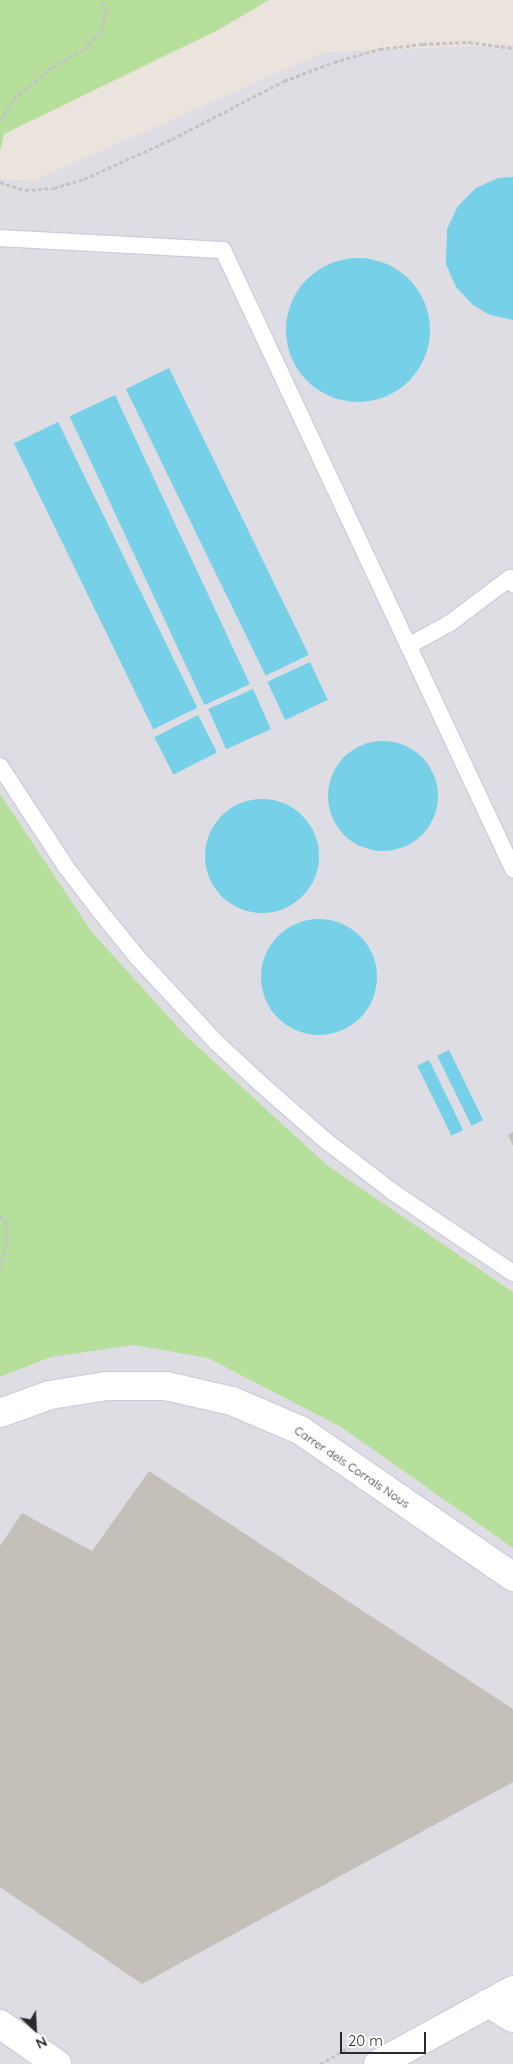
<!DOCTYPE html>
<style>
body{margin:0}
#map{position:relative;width:513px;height:2064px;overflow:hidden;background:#ebe4dd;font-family:Quicksand,sans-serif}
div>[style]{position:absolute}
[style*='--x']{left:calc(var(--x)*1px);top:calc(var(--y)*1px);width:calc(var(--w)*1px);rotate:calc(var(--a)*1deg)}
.industrial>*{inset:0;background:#dfdde4}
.green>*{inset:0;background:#b6df9c}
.water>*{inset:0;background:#75d0e8;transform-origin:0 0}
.round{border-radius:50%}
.building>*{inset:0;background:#c4bfb8}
.path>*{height:3px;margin-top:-1.5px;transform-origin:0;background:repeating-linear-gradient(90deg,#c3c3c3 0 4px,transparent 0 6.5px)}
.roads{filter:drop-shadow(1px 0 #cbcfdb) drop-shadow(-1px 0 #cbcfdb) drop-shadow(0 1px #cbcfdb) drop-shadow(0 -1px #cbcfdb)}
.service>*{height:16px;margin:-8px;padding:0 8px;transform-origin:8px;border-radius:8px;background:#fff}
.minor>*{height:28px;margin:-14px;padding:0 14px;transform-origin:14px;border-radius:14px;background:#fff}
span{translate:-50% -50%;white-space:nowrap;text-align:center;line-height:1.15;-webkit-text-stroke:4.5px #fff;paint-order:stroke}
.street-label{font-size:12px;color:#2a2a2a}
.north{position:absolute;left:10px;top:2004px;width:50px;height:50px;-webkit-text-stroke:4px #fff;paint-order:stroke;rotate:155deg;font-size:14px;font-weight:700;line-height:20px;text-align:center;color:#2a2a2a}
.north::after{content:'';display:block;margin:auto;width:18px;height:22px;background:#2a2a2a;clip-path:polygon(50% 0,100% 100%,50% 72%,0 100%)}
.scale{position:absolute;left:340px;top:2032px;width:86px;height:22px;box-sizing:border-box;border:2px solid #2a2a2a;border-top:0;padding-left:6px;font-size:15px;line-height:18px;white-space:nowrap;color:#2a2a2a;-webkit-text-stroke:4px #fff;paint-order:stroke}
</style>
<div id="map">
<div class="industrial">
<i style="clip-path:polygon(513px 45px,513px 1292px,327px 1165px,185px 1035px,91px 931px,0 794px,0 179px,32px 181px,325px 52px)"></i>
<i style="clip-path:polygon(134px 1345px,208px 1358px,341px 1427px,513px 1548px,513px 2064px,0 2064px,0 1377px,51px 1357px)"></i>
</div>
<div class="green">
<i style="clip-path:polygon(0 0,269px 0,218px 30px,4px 134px,0 152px)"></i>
<i style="clip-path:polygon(0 794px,91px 931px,185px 1035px,327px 1165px,513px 1292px,513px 1548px,341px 1427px,208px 1358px,134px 1345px,51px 1357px,0 1377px)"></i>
</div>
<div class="water">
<i style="clip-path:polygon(513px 177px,513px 320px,490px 315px,473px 305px,456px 287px,446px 264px,447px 229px,458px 206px,476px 188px,498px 178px)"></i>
<i class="round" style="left:286px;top:258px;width:144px;height:144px"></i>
<i style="left:169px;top:368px;width:319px;height:48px;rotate:64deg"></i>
<i style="left:115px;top:395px;width:319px;height:50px;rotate:65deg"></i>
<i style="left:58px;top:422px;width:318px;height:49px;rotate:64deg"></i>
<i style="left:310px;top:662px;width:42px;height:47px;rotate:65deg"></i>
<i style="left:253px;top:689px;width:44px;height:49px;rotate:66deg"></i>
<i style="left:198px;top:715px;width:42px;height:49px;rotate:63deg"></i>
<i class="round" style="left:328px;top:741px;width:110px;height:110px"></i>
<i class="round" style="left:205px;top:799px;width:114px;height:114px"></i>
<i class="round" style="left:261px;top:919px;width:116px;height:116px"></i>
<i style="left:449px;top:1050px;width:78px;height:13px;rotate:64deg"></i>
<i style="left:429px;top:1060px;width:78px;height:13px;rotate:64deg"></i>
</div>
<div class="building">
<i style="clip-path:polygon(513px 1132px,513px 1146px,508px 1135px)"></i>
<i style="clip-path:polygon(149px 1471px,513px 1709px,513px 1782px,142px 1984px,0 1887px,0 1546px,22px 1513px,92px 1551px)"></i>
</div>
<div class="path">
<i style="--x:0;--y:121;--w:26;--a:-58"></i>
<i style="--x:14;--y:99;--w:50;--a:-40.1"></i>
<i style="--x:52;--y:67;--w:37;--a:-29"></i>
<i style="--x:84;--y:49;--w:24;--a:-45"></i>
<i style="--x:101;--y:32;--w:21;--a:-76"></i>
<i style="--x:106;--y:12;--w:12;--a:-104"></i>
<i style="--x:0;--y:182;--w:26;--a:18"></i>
<i style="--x:25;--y:190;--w:29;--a:-4"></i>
<i style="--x:54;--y:188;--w:31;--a:-17"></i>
<i style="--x:84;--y:179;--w:97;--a:-24.4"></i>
<i style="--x:172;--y:139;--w:126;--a:-27.4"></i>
<i style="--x:284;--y:81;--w:53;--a:-20.8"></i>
<i style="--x:334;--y:62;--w:48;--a:-15.8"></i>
<i style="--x:380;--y:49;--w:43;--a:-6.6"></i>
<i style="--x:423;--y:44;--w:46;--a:-2.5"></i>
<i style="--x:469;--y:42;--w:44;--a:7.8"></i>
<i style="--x:0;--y:1215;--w:9;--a:54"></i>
<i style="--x:5;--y:1222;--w:17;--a:83"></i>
<i style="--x:7;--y:1239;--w:31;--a:103"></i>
<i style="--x:320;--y:2064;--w:44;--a:-30.1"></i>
</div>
<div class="roads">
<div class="service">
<i style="--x:0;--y:238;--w:223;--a:3.1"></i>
<i style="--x:223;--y:250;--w:684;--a:64.9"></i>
<i style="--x:408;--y:646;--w:48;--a:-28.7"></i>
<i style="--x:450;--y:623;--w:75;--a:-36.9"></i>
<i style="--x:510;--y:578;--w:7;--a:63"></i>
<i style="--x:0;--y:766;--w:121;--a:56.8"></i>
<i style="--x:66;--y:867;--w:54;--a:52.5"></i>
<i style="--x:99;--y:910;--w:60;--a:51"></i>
<i style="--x:137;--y:957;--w:117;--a:47.1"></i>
<i style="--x:217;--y:1043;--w:60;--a:43"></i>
<i style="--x:261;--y:1084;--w:85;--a:41.2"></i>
<i style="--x:325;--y:1140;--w:86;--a:37.4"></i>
<i style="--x:393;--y:1192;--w:145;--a:34"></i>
</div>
<div class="minor">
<i style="--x:0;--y:1413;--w:53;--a:-19.8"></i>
<i style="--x:50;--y:1395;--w:58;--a:-9"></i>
<i style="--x:107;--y:1386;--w:59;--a:0"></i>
<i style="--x:166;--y:1386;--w:68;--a:12.8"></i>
<i style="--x:232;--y:1401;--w:74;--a:23.1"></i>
<i style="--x:300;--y:1430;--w:259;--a:34.6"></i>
<i style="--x:488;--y:2003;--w:29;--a:31"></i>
<i style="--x:0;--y:2024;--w:70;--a:35.1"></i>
<i style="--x:378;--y:2064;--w:154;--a:-28.7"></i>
</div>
</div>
<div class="street-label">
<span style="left:352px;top:1467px;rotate:34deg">Carrer dels Corrals Nous</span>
</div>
<div class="north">N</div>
<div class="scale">20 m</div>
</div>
